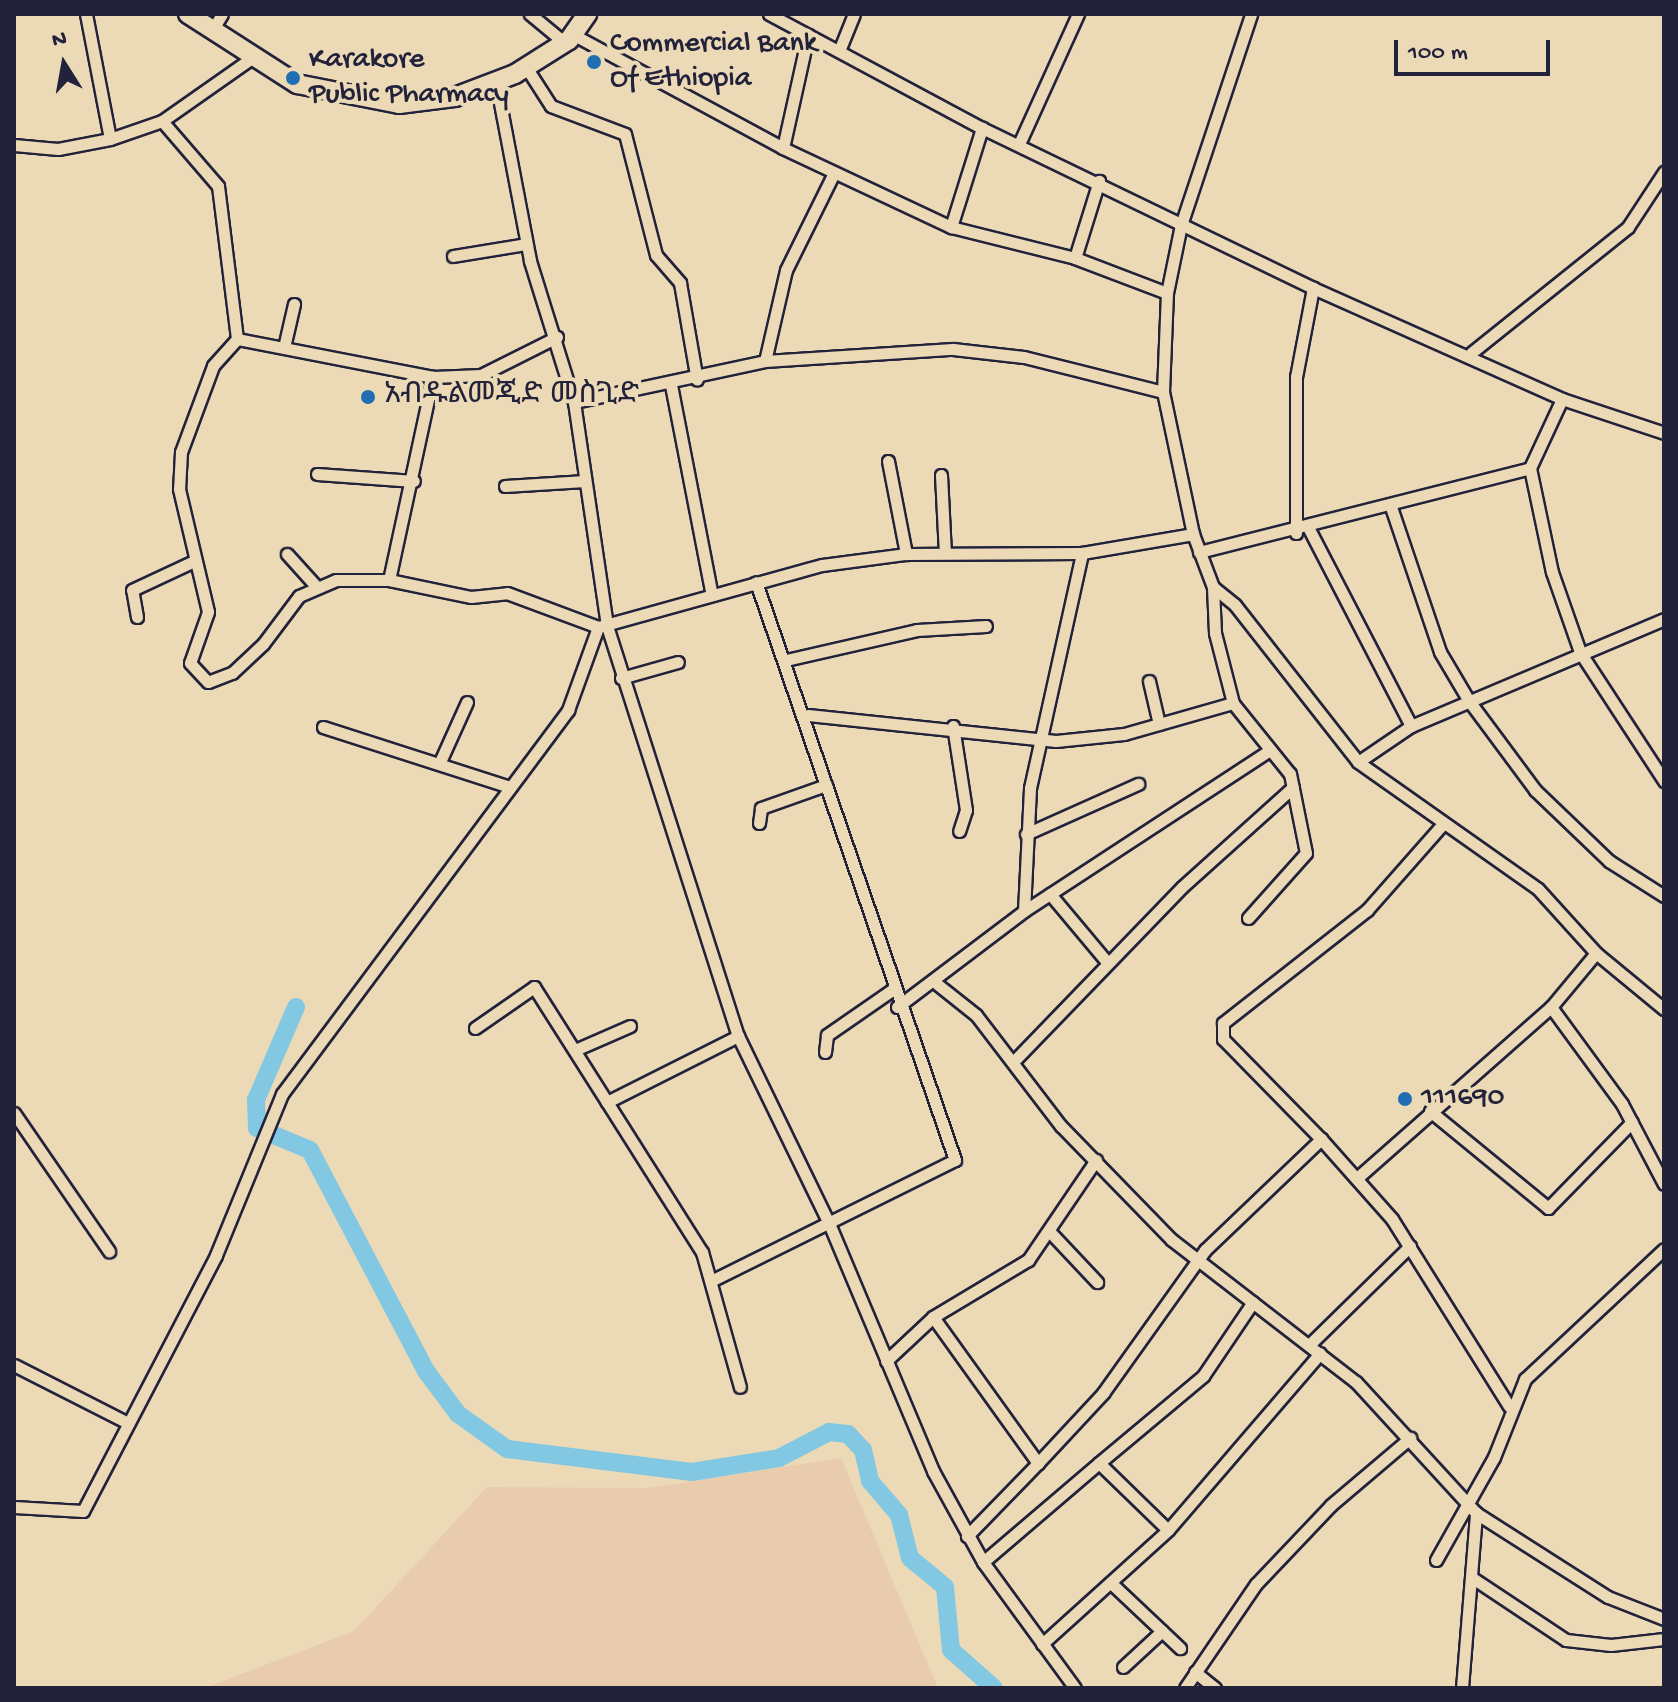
<!DOCTYPE html>
<meta charset="utf-8">
<style>
body{margin:0}
#map{position:relative;width:1678px;height:1702px;overflow:hidden;background:#ecdab7;font-family:"Gochi Hand","Noto Sans Ethiopic",sans-serif}
div>[style]{position:absolute}
[style*='--x']{left:calc(var(--x)*1px);top:calc(var(--y)*1px);width:calc(var(--w)*1px);rotate:calc(var(--a)*1deg)}
.built>*{inset:0;background:#e9ccad}
.river>*{height:18px;margin:-9px;padding:0 9px;transform-origin:9px;border-radius:9px;background:#82c8e3}
.roads{filter:drop-shadow(2px 0 #22223b) drop-shadow(-2px 0 #22223b) drop-shadow(0 2px #22223b) drop-shadow(0 -2px #22223b)}
.minor>*{height:11px;margin:-5.5px;padding:0 5.5px;transform-origin:5.5px;border-radius:5.5px;background:#ecdab7}
.trunk>*{height:18px;margin:-9px;padding:0 9px;transform-origin:9px;border-radius:9px;background:#ecdab7}
.dots>*{width:22px;height:22px;translate:-50% -50%;box-sizing:border-box;border:4px solid #ecdab7;border-radius:50%}
span{translate:-50% -50%;white-space:nowrap;text-align:center;line-height:1.15;-webkit-text-stroke:8px #ecdab7;paint-order:stroke}
.poi-label{font-size:30px;color:#22223b}
.left{translate:0 -50%;text-align:left}
.frame{position:absolute;inset:0;border:16px solid #22223b;pointer-events:none}
.north{position:absolute;left:24px;top:24px;width:80px;height:80px;-webkit-text-stroke:6px #ecdab7;paint-order:stroke;rotate:349deg;font-size:22px;font-weight:700;line-height:32px;text-align:center;color:#22223b}
.north::after{content:'';display:block;margin:auto;width:28px;height:36px;background:#22223b;clip-path:polygon(50% 0,100% 100%,50% 72%,0 100%)}
.scale{position:absolute;left:1394px;top:40px;width:156px;height:36px;box-sizing:border-box;border:4px solid #22223b;border-top:0;padding-left:10px;font-size:24px;line-height:28px;white-space:nowrap;color:#22223b;-webkit-text-stroke:6px #ecdab7;paint-order:stroke}
</style>
<div id="map">
<div class="built">
<i style="clip-path:polygon(841px 1458px,938px 1688px,205px 1688px,354px 1631px,487px 1487px,648px 1488px)"></i>
</div>
<div class="river">
<i style="--x:296;--y:1007;--w:101;--a:113.3"></i>
<i style="--x:256;--y:1100;--w:28;--a:88"></i>
<i style="--x:257;--y:1128;--w:57;--a:22.5"></i>
<i style="--x:310;--y:1150;--w:250;--a:62.3"></i>
<i style="--x:426;--y:1371;--w:54;--a:53.3"></i>
<i style="--x:458;--y:1414;--w:60;--a:35.5"></i>
<i style="--x:507;--y:1449;--w:186;--a:7.1"></i>
<i style="--x:692;--y:1472;--w:88;--a:-9.1"></i>
<i style="--x:779;--y:1458;--w:56;--a:-27.5"></i>
<i style="--x:829;--y:1432;--w:19;--a:6"></i>
<i style="--x:848;--y:1434;--w:22;--a:47"></i>
<i style="--x:863;--y:1450;--w:32;--a:77"></i>
<i style="--x:870;--y:1481;--w:45;--a:49.5"></i>
<i style="--x:899;--y:1515;--w:44;--a:75.7"></i>
<i style="--x:910;--y:1558;--w:45;--a:39.6"></i>
<i style="--x:945;--y:1587;--w:63;--a:84.6"></i>
<i style="--x:951;--y:1650;--w:57;--a:41.5"></i>
</div>
<div class="roads">
<div class="minor">
<i style="--x:86;--y:14;--w:127;--a:79.1"></i>
<i style="--x:110;--y:139;--w:55;--a:-19.1"></i>
<i style="--x:162;--y:121;--w:111;--a:-35.1"></i>
<i style="--x:530;--y:14;--w:45;--a:39.6"></i>
<i style="--x:769;--y:14;--w:242;--a:28.2"></i>
<i style="--x:982;--y:128;--w:368;--a:25.8"></i>
<i style="--x:1313;--y:288;--w:273;--a:24"></i>
<i style="--x:1562;--y:399;--w:108;--a:18.4"></i>
<i style="--x:213;--y:29;--w:17;--a:-59"></i>
<i style="--x:574;--y:35;--w:238;--a:28.4"></i>
<i style="--x:783;--y:148;--w:116;--a:-77.5"></i>
<i style="--x:839;--y:51;--w:40;--a:-68"></i>
<i style="--x:526;--y:67;--w:46;--a:57.3"></i>
<i style="--x:551;--y:106;--w:79;--a:20.7"></i>
<i style="--x:625;--y:134;--w:125;--a:75.6"></i>
<i style="--x:656;--y:255;--w:37;--a:49"></i>
<i style="--x:680;--y:283;--w:98;--a:80.1"></i>
<i style="--x:496;--y:82;--w:182;--a:79.2"></i>
<i style="--x:530;--y:261;--w:148;--a:72.7"></i>
<i style="--x:574;--y:402;--w:226;--a:81.6"></i>
<i style="--x:607;--y:626;--w:430;--a:72.3"></i>
<i style="--x:738;--y:1036;--w:206;--a:64.1"></i>
<i style="--x:828;--y:1221;--w:271;--a:67.2"></i>
<i style="--x:933;--y:1471;--w:104;--a:61.2"></i>
<i style="--x:983;--y:1562;--w:156;--a:53.9"></i>
<i style="--x:162;--y:121;--w:86;--a:49.3"></i>
<i style="--x:218;--y:186;--w:154;--a:82.9"></i>
<i style="--x:1019;--y:144;--w:143;--a:-65.6"></i>
<i style="--x:14;--y:145;--w:44;--a:5.2"></i>
<i style="--x:58;--y:149;--w:53;--a:-10.9"></i>
<i style="--x:783;--y:148;--w:186;--a:25.2"></i>
<i style="--x:951;--y:227;--w:128;--a:14"></i>
<i style="--x:1075;--y:258;--w:98;--a:20.8"></i>
<i style="--x:951;--y:227;--w:104;--a:-72.6"></i>
<i style="--x:453;--y:256;--w:74;--a:-9.3"></i>
<i style="--x:1075;--y:258;--w:81;--a:-72.7"></i>
<i style="--x:285;--y:343;--w:40;--a:-77"></i>
<i style="--x:1471;--y:353;--w:201;--a:-38.7"></i>
<i style="--x:1628;--y:227;--w:66;--a:-56.8"></i>
<i style="--x:765;--y:361;--w:93;--a:-77"></i>
<i style="--x:786;--y:270;--w:104;--a:-63.7"></i>
<i style="--x:433;--y:377;--w:48;--a:-2.4"></i>
<i style="--x:481;--y:375;--w:85;--a:-26.6"></i>
<i style="--x:671;--y:385;--w:214;--a:79"></i>
<i style="--x:1562;--y:399;--w:76;--a:114.9"></i>
<i style="--x:1530;--y:468;--w:106;--a:78.1"></i>
<i style="--x:1552;--y:572;--w:85;--a:70.7"></i>
<i style="--x:1580;--y:652;--w:154;--a:56.9"></i>
<i style="--x:574;--y:402;--w:195;--a:-12.1"></i>
<i style="--x:765;--y:361;--w:188;--a:-3.7"></i>
<i style="--x:953;--y:349;--w:71;--a:6.4"></i>
<i style="--x:1024;--y:357;--w:143;--a:14.1"></i>
<i style="--x:888;--y:461;--w:95;--a:79"></i>
<i style="--x:317;--y:474;--w:97;--a:4.1"></i>
<i style="--x:941;--y:475;--w:78;--a:87.1"></i>
<i style="--x:505;--y:486;--w:80;--a:-3.6"></i>
<i style="--x:1390;--y:504;--w:156;--a:71.3"></i>
<i style="--x:1440;--y:652;--w:57;--a:59.4"></i>
<i style="--x:1469;--y:701;--w:111;--a:53.4"></i>
<i style="--x:1535;--y:790;--w:103;--a:43.8"></i>
<i style="--x:1609;--y:861;--w:65;--a:32.5"></i>
<i style="--x:1309;--y:529;--w:222;--a:62.6"></i>
<i style="--x:1296;--y:533;--w:156;--a:-90"></i>
<i style="--x:1296;--y:377;--w:91;--a:-79.2"></i>
<i style="--x:1199;--y:552;--w:341;--a:-14.2"></i>
<i style="--x:287;--y:554;--w:42;--a:47.9"></i>
<i style="--x:389;--y:580;--w:208;--a:-77.8"></i>
<i style="--x:433;--y:377;--w:200;--a:-169"></i>
<i style="--x:237;--y:339;--w:36;--a:132"></i>
<i style="--x:213;--y:366;--w:92;--a:110.4"></i>
<i style="--x:181;--y:452;--w:37;--a:93"></i>
<i style="--x:179;--y:489;--w:126;--a:76.7"></i>
<i style="--x:208;--y:612;--w:54;--a:109.4"></i>
<i style="--x:190;--y:663;--w:26;--a:47"></i>
<i style="--x:208;--y:682;--w:26;--a:-21"></i>
<i style="--x:232;--y:673;--w:42;--a:-43.1"></i>
<i style="--x:263;--y:644;--w:60;--a:-53.1"></i>
<i style="--x:299;--y:596;--w:40;--a:-23.4"></i>
<i style="--x:336;--y:580;--w:53;--a:0"></i>
<i style="--x:389;--y:580;--w:84;--a:11.7"></i>
<i style="--x:471;--y:597;--w:36;--a:-6"></i>
<i style="--x:507;--y:593;--w:97;--a:20.5"></i>
<i style="--x:598;--y:627;--w:232;--a:-15.5"></i>
<i style="--x:822;--y:565;--w:85;--a:-7.5"></i>
<i style="--x:906;--y:554;--w:176;--a:-0.3"></i>
<i style="--x:1082;--y:553;--w:113;--a:-9.7"></i>
<i style="--x:1213;--y:587;--w:28;--a:39"></i>
<i style="--x:1235;--y:605;--w:199;--a:51.9"></i>
<i style="--x:1358;--y:762;--w:220;--a:35.2"></i>
<i style="--x:1538;--y:889;--w:86;--a:47.8"></i>
<i style="--x:1596;--y:953;--w:88;--a:39.5"></i>
<i style="--x:137;--y:617;--w:27;--a:-100"></i>
<i style="--x:132;--y:590;--w:68;--a:-25.1"></i>
<i style="--x:786;--y:660;--w:134;--a:-12.9"></i>
<i style="--x:917;--y:630;--w:69;--a:-3.3"></i>
<i style="--x:621;--y:678;--w:59;--a:-15.7"></i>
<i style="--x:1149;--y:681;--w:44;--a:76.9"></i>
<i style="--x:808;--y:715;--w:249;--a:6"></i>
<i style="--x:1056;--y:741;--w:68;--a:-5.9"></i>
<i style="--x:1124;--y:734;--w:113;--a:-15.9"></i>
<i style="--x:953;--y:726;--w:85;--a:81.2"></i>
<i style="--x:966;--y:810;--w:22;--a:108"></i>
<i style="--x:323;--y:727;--w:193;--a:17.8"></i>
<i style="--x:1358;--y:762;--w:64;--a:-34.2"></i>
<i style="--x:1411;--y:726;--w:275;--a:-22.9"></i>
<i style="--x:439;--y:764;--w:68;--a:-65.7"></i>
<i style="--x:759;--y:823;--w:15;--a:-82"></i>
<i style="--x:761;--y:808;--w:69;--a:-19.5"></i>
<i style="--x:1026;--y:834;--w:123;--a:-24.1"></i>
<i style="--x:1050;--y:894;--w:89;--a:50"></i>
<i style="--x:1024;--y:911;--w:123;--a:-87.2"></i>
<i style="--x:1030;--y:788;--w:241;--a:-77.5"></i>
<i style="--x:1248;--y:918;--w:87;--a:-48.3"></i>
<i style="--x:1306;--y:853;--w:81;--a:-101.4"></i>
<i style="--x:1290;--y:774;--w:91;--a:-128.8"></i>
<i style="--x:1233;--y:703;--w:72;--a:-104.4"></i>
<i style="--x:1215;--y:633;--w:46;--a:-92.5"></i>
<i style="--x:1213;--y:587;--w:57;--a:-110.7"></i>
<i style="--x:1193;--y:534;--w:145;--a:-101.9"></i>
<i style="--x:1163;--y:392;--w:99;--a:-87.7"></i>
<i style="--x:1167;--y:293;--w:69;--a:-78.4"></i>
<i style="--x:1181;--y:225;--w:222;--a:-71.6"></i>
<i style="--x:937;--y:984;--w:50;--a:38.5"></i>
<i style="--x:976;--y:1015;--w:140;--a:52.6"></i>
<i style="--x:1061;--y:1126;--w:159;--a:45.8"></i>
<i style="--x:1172;--y:1240;--w:232;--a:37.7"></i>
<i style="--x:1356;--y:1382;--w:178;--a:47.5"></i>
<i style="--x:1476;--y:1513;--w:156;--a:32.5"></i>
<i style="--x:1608;--y:1597;--w:60;--a:21.4"></i>
<i style="--x:897;--y:1007;--w:159;--a:-37.1"></i>
<i style="--x:1024;--y:911;--w:294;--a:-33.2"></i>
<i style="--x:1551;--y:1007;--w:120;--a:53.8"></i>
<i style="--x:1622;--y:1104;--w:90;--a:62.3"></i>
<i style="--x:475;--y:1028;--w:72;--a:-34.8"></i>
<i style="--x:534;--y:987;--w:136;--a:57.6"></i>
<i style="--x:607;--y:1102;--w:147;--a:-26.7"></i>
<i style="--x:575;--y:1050;--w:60;--a:-23.6"></i>
<i style="--x:825;--y:1052;--w:17;--a:-83"></i>
<i style="--x:827;--y:1035;--w:79;--a:-34.7"></i>
<i style="--x:1013;--y:1062;--w:243;--a:-46"></i>
<i style="--x:1182;--y:887;--w:149;--a:-42"></i>
<i style="--x:607;--y:1102;--w:178;--a:57.7"></i>
<i style="--x:702;--y:1252;--w:140;--a:74.3"></i>
<i style="--x:1430;--y:1111;--w:153;--a:39.4"></i>
<i style="--x:1548;--y:1208;--w:120;--a:-45.7"></i>
<i style="--x:14;--y:1113;--w:168;--a:55.5"></i>
<i style="--x:1321;--y:1139;--w:107;--a:48.4"></i>
<i style="--x:1392;--y:1219;--w:221;--a:58"></i>
<i style="--x:1357;--y:1178;--w:259;--a:-41.4"></i>
<i style="--x:1551;--y:1007;--w:70;--a:-50.2"></i>
<i style="--x:1050;--y:1232;--w:69;--a:46.8"></i>
<i style="--x:711;--y:1281;--w:272;--a:-26.4"></i>
<i style="--x:955;--y:1160;--w:611;--a:-109"></i>
<i style="--x:933;--y:1317;--w:180;--a:54.3"></i>
<i style="--x:1038;--y:1463;--w:102;--a:134.2"></i>
<i style="--x:1310;--y:1344;--w:140;--a:-44.4"></i>
<i style="--x:886;--y:1361;--w:64;--a:-43.1"></i>
<i style="--x:933;--y:1317;--w:111;--a:-31"></i>
<i style="--x:1028;--y:1260;--w:121;--a:-55.8"></i>
<i style="--x:14;--y:1365;--w:126;--a:27"></i>
<i style="--x:1038;--y:1463;--w:96;--a:-47.1"></i>
<i style="--x:1103;--y:1393;--w:176;--a:-54.5"></i>
<i style="--x:1205;--y:1250;--w:161;--a:-43.7"></i>
<i style="--x:1321;--y:1139;--w:140;--a:-134.4"></i>
<i style="--x:1223;--y:1039;--w:16;--a:-90"></i>
<i style="--x:1223;--y:1023;--w:183;--a:-38.1"></i>
<i style="--x:1367;--y:910;--w:112;--a:-48.6"></i>
<i style="--x:1099;--y:1463;--w:136;--a:-39.9"></i>
<i style="--x:1203;--y:1376;--w:89;--a:-56"></i>
<i style="--x:14;--y:1507;--w:69;--a:3.3"></i>
<i style="--x:83;--y:1511;--w:288;--a:-62.5"></i>
<i style="--x:216;--y:1255;--w:174;--a:-67.7"></i>
<i style="--x:282;--y:1094;--w:479;--a:-53.3"></i>
<i style="--x:568;--y:710;--w:88;--a:-70.1"></i>
<i style="--x:1436;--y:1560;--w:118;--a:-60.6"></i>
<i style="--x:1494;--y:1457;--w:84;--a:-68.3"></i>
<i style="--x:1525;--y:1379;--w:190;--a:-43.1"></i>
<i style="--x:983;--y:1562;--w:153;--a:-40.5"></i>
<i style="--x:1099;--y:1463;--w:96;--a:44.2"></i>
<i style="--x:1471;--y:1577;--w:114;--a:33.6"></i>
<i style="--x:1566;--y:1640;--w:45;--a:6.3"></i>
<i style="--x:1611;--y:1645;--w:53;--a:-6.5"></i>
<i style="--x:1111;--y:1583;--w:95;--a:43.3"></i>
<i style="--x:1042;--y:1644;--w:170;--a:-42.1"></i>
<i style="--x:1168;--y:1530;--w:233;--a:-49.3"></i>
<i style="--x:1123;--y:1667;--w:53;--a:-42.7"></i>
<i style="--x:1195;--y:1672;--w:26;--a:39"></i>
<i style="--x:1185;--y:1688;--w:126;--a:-55.7"></i>
<i style="--x:1256;--y:1584;--w:109;--a:-46.5"></i>
<i style="--x:1331;--y:1505;--w:104;--a:-40.3"></i>
<i style="--x:1462;--y:1688;--w:176;--a:-85.4"></i>
</div>
<div class="trunk">
<i style="--x:188;--y:14;--w:130;--a:32.7"></i>
<i style="--x:297;--y:84;--w:104;--a:11.1"></i>
<i style="--x:399;--y:104;--w:56;--a:-7.1"></i>
<i style="--x:455;--y:97;--w:64;--a:-21"></i>
<i style="--x:515;--y:74;--w:64;--a:-32.2"></i>
<i style="--x:569;--y:40;--w:32;--a:-55"></i>
</div>
</div>
<div class="dots">
<i style="left:594px;top:62px;background:#1f6fb2"></i>
<i style="left:293px;top:78px;background:#1f6fb2"></i>
<i style="left:368px;top:397px;background:#1f6fb2"></i>
<i style="left:1405px;top:1099px;background:#1f6fb2"></i>
</div>
<div class="poi-label">
<span class="left" style="left:610px;top:62px">Commercial Bank<br>Of Ethiopia</span>
<span class="left" style="left:309px;top:78px">Karakore<br>Public Pharmacy</span>
<span class="left" style="left:384px;top:397px">አብዱልመጂድ መስጊድ</span>
<span class="left" style="left:1421px;top:1099px">111690</span>
</div>
<div class="frame"></div>
<div class="north">N</div>
<div class="scale">100 m</div>
</div>
